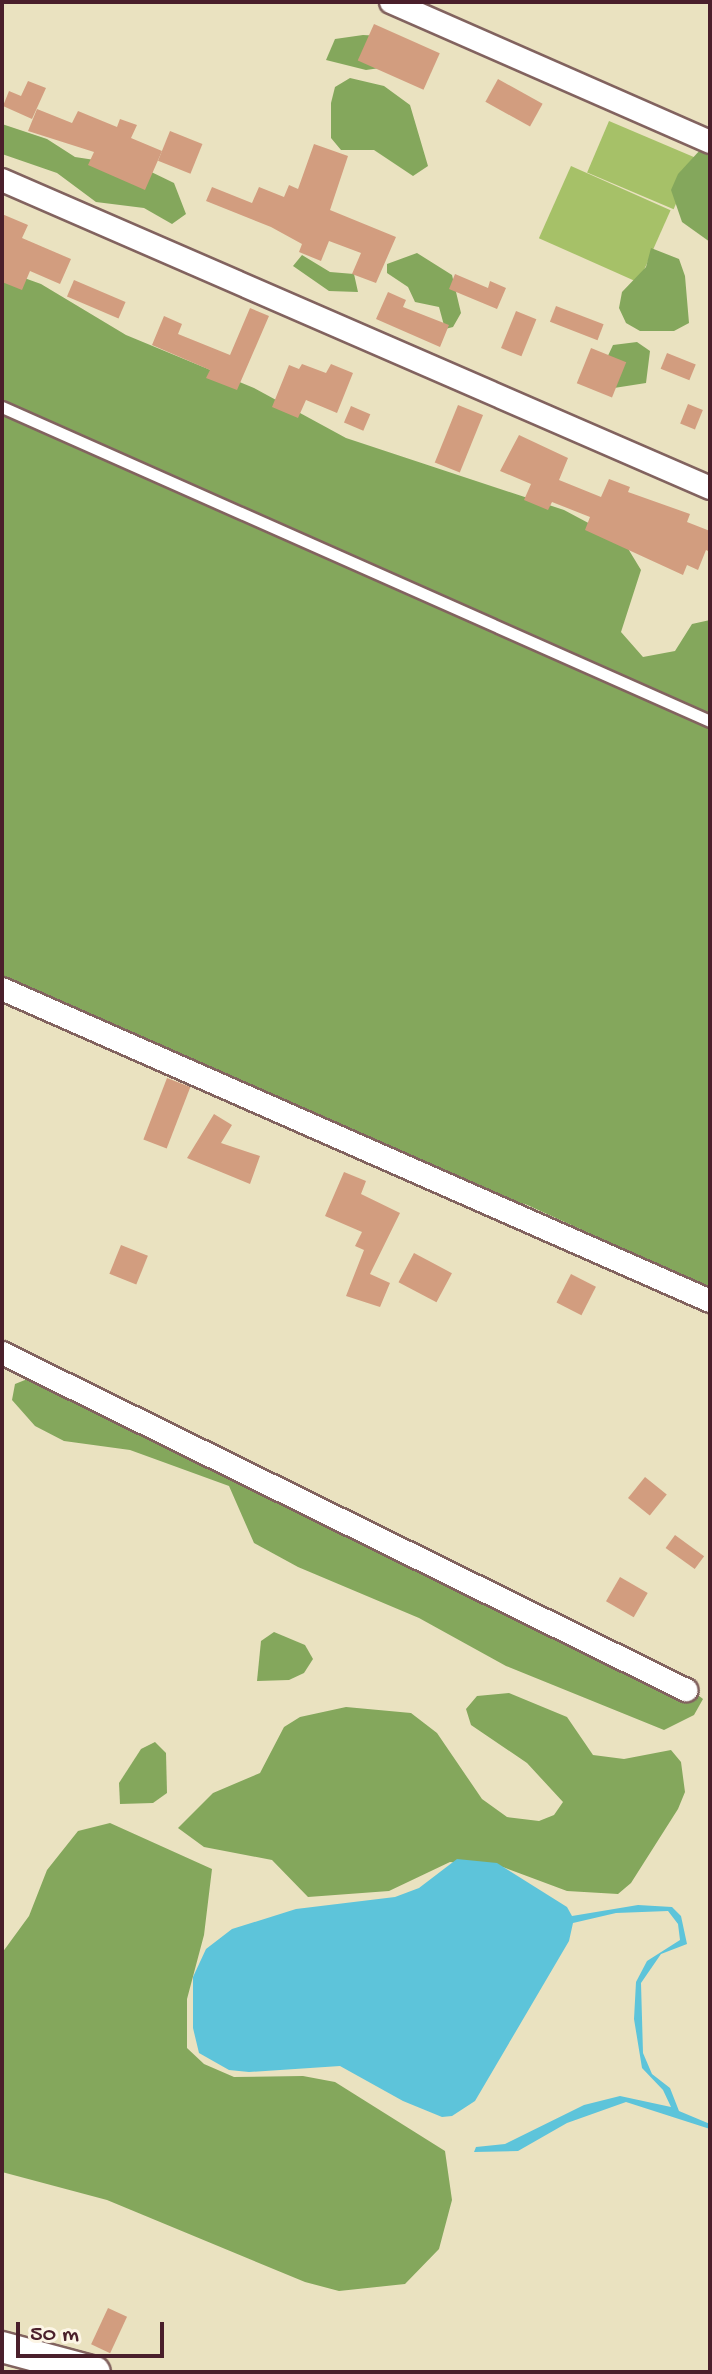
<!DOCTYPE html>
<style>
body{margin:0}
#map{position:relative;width:712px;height:2374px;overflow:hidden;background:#eae2c0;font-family:"Gochi Hand",sans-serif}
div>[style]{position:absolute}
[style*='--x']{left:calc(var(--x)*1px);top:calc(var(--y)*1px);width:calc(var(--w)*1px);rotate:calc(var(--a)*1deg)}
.green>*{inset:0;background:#a6c168;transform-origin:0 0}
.forest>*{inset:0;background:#84a75c}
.water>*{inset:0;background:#5dc4da}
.building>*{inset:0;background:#d29d7f;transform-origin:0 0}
.roads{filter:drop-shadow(2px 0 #82635f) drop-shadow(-2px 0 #82635f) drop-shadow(0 2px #82635f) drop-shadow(0 -2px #82635f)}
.lane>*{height:11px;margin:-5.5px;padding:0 5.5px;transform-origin:5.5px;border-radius:5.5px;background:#fff}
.street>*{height:22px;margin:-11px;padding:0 11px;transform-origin:11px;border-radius:11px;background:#fff}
.secondary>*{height:30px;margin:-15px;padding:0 15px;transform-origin:15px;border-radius:15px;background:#fff}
span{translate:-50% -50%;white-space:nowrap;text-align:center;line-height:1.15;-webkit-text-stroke:6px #fcf5e5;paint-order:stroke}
.frame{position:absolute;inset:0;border:4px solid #4a1f2b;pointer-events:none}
.scale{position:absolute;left:16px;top:2322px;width:148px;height:36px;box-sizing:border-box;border:4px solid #4a1f2b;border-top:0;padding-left:10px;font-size:24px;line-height:28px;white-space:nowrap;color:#4a1f2b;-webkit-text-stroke:6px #fcf5e5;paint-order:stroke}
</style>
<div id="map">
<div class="green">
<i style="left:609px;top:121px;width:94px;height:56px;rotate:23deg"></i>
<i style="left:571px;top:166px;width:109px;height:79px;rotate:24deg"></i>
</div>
<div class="forest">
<i style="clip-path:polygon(363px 35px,382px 36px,380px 68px,366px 70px,326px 60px,335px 39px)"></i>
<i style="clip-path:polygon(350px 78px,384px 86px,410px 105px,428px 166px,413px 176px,374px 150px,341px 150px,331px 138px,331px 103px,335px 87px)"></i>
<i style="clip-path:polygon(2px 124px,47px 139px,75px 157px,141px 167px,174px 183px,186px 214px,172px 224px,144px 208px,96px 202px,57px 173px,2px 154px)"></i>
<i style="clip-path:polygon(710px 147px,710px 242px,682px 222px,671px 190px,678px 174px,701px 149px)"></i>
<i style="clip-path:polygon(651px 248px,679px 259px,685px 276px,689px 323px,674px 331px,640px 331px,626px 323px,619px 308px,622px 292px,646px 267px)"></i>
<i style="clip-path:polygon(417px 253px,452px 275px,461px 313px,453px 327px,445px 329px,439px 307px,415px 302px,408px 287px,387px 273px,387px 264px)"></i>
<i style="clip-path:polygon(302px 255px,330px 272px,354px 274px,358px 292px,329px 291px,293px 266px)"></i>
<i style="clip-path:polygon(2px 270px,41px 284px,126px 335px,254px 388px,346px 438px,564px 510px,624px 542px,641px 570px,621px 632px,643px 657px,675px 651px,692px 624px,710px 620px,710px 1288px,525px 1204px,463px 1193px,2px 987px)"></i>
<i style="clip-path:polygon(637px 342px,650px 351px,646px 383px,614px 388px,606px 360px,613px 345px)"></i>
<i style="clip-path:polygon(30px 1378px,675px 1677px,703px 1699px,694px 1715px,664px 1730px,506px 1666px,419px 1618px,298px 1567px,254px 1543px,229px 1486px,130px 1450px,64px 1441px,35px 1426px,12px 1400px,15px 1384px)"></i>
<i style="clip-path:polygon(274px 1632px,305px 1645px,313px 1659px,304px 1673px,289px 1680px,257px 1681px,261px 1641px)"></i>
<i style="clip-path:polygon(509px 1693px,567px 1717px,593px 1755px,624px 1759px,671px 1750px,681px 1762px,685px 1792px,678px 1809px,631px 1883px,618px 1894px,567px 1891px,503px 1867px,450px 1862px,389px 1891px,308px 1897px,272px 1860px,204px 1847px,178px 1828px,213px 1793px,260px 1773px,284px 1727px,300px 1717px,346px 1707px,411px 1713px,437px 1733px,482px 1799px,507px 1817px,539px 1821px,554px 1815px,563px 1802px,527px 1763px,471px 1725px,466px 1709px,477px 1696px)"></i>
<i style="clip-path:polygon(155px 1742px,166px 1753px,167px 1793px,153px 1803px,120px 1804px,119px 1783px,141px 1749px)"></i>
<i style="clip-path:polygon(110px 1823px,212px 1869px,204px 1935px,187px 1999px,187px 2048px,204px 2064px,234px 2077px,303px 2076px,335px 2082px,445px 2151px,452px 2200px,439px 2249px,405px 2284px,339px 2291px,305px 2282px,107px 2200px,2px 2172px,2px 1953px,29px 1916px,47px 1870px,78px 1831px)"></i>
</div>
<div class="water">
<i style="clip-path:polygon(457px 1859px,497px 1863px,567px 1907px,572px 1916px,638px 1905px,672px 1907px,681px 1916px,687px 1944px,661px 1954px,641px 1983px,643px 2053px,652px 2074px,670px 2088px,679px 2111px,710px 2124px,710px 2129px,626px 2102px,567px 2123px,518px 2151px,474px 2152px,476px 2147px,505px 2144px,584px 2105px,620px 2096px,671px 2107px,663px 2090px,642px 2068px,634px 2019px,636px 1982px,647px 1961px,680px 1940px,678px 1924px,668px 1911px,616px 1913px,573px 1923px,569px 1941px,475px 2101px,452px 2116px,442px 2117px,403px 2101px,340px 2066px,249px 2072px,229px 2070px,199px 2053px,193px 2028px,193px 1977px,206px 1949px,232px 1929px,296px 1909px,395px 1897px,419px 1888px)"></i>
</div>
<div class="building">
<i style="left:374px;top:24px;width:72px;height:40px;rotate:24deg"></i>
<i style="left:498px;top:79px;width:51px;height:26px;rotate:29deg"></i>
<i style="clip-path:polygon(28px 81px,46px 88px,32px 119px,3px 106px,9px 91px,21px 96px)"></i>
<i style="clip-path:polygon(37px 109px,72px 123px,78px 111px,117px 127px,120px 119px,137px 125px,131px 138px,162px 151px,145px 190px,88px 165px,94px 152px,28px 131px)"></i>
<i style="left:170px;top:131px;width:35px;height:32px;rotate:22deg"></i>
<i style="clip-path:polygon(314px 144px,348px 156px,330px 210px,396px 237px,376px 283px,352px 274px,361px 253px,329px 241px,321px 261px,299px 252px,302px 244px,271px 227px,206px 201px,212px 187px,252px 203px,259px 187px,284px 197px,289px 185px,298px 189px)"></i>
<i style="clip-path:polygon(2px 214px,28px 225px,22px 238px,71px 259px,60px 284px,30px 271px,22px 290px,2px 282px)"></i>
<i style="clip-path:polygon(455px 274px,488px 288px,490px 281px,506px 288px,497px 309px,449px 289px)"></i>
<i style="left:74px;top:280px;width:56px;height:18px;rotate:23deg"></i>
<i style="clip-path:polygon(388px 292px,406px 300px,403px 307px,449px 325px,440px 347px,376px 319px)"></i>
<i style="left:556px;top:306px;width:51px;height:17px;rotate:21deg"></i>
<i style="clip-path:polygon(250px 308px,269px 316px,237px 390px,206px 378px,210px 370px,152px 345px,164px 316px,182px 324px,178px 334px,230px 355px)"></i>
<i style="left:516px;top:311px;width:22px;height:40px;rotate:22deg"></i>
<i style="left:591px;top:348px;width:38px;height:38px;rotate:22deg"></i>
<i style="left:667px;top:353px;width:31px;height:17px;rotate:22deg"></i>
<i style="clip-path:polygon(302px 364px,326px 373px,331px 364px,353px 373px,337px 413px,306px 400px,298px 418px,272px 407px,289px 365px,299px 369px)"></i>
<i style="left:688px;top:404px;width:16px;height:21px;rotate:22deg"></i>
<i style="left:458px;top:405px;width:27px;height:62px;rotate:22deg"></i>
<i style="left:351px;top:406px;width:21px;height:18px;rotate:23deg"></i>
<i style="clip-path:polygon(519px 435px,568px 458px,559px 480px,601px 497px,609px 479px,630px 487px,628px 492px,690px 514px,687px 522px,710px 531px,710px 552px,706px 550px,698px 570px,687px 565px,683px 575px,585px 530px,590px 517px,552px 502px,548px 510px,524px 500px,531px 484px,500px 471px)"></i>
<i style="left:167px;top:1078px;width:25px;height:66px;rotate:21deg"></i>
<i style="clip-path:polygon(214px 1114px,232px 1125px,221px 1143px,260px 1156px,250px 1184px,187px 1158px)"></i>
<i style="clip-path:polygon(344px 1172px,366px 1181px,361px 1194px,400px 1213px,370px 1274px,390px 1283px,380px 1307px,346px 1296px,364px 1250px,355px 1246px,362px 1232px,325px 1216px)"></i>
<i style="left:121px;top:1245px;width:29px;height:31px;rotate:22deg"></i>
<i style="left:414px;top:1253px;width:43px;height:33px;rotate:28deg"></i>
<i style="left:571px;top:1274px;width:28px;height:32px;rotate:27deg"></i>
<i style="left:645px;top:1477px;width:28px;height:27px;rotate:39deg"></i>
<i style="left:675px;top:1535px;width:36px;height:16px;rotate:36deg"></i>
<i style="left:620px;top:1577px;width:32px;height:28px;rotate:30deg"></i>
<i style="left:108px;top:2308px;width:21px;height:40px;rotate:25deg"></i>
</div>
<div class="roads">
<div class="lane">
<i style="--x:2;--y:407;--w:775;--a:23.92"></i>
</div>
<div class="street">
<i style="--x:391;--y:2;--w:348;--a:23.7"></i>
<i style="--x:2;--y:180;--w:772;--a:23.51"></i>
<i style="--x:2;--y:989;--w:774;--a:23.78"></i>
<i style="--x:2;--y:1353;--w:763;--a:26.23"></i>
</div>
<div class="secondary">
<i style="--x:2;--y:2347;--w:96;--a:15"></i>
</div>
</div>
<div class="frame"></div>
<div class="scale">50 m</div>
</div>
